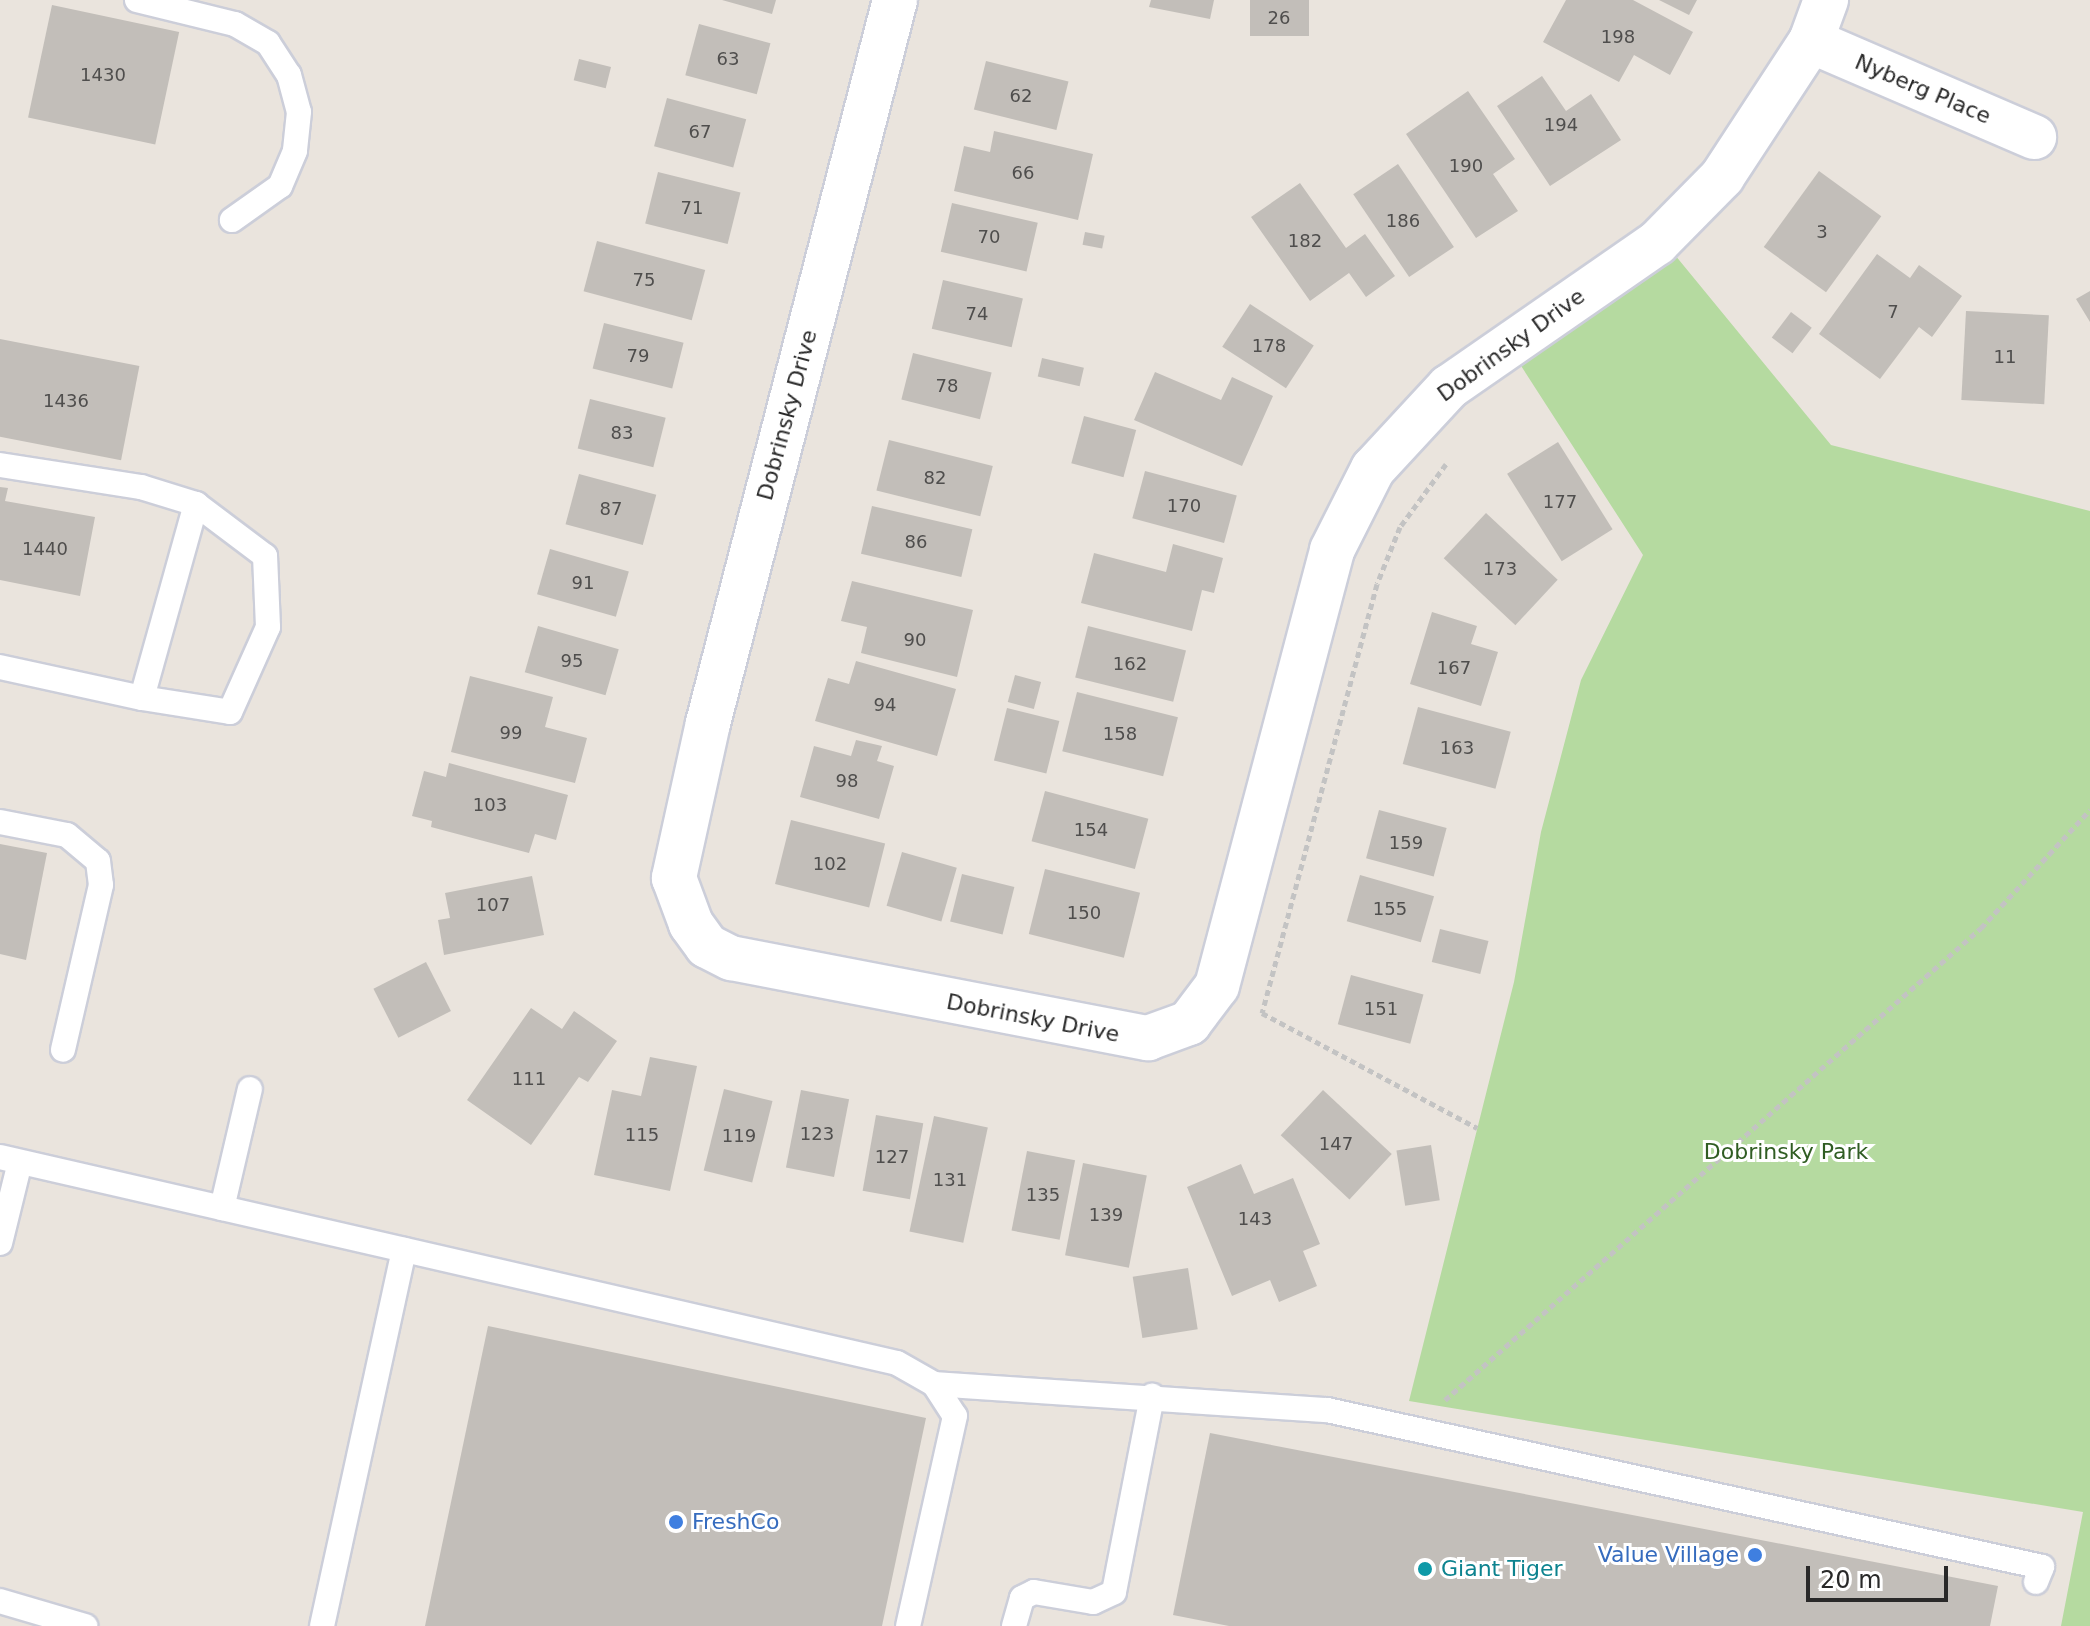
<!DOCTYPE html>
<style>
body{margin:0}
#map{position:relative;width:2090px;height:1626px;overflow:hidden;background:#eae4dd;font-family:"DejaVu Sans",sans-serif}
div>[style]{position:absolute}
[style*='--x']{left:calc(var(--x)*1px);top:calc(var(--y)*1px);width:calc(var(--w)*1px);rotate:calc(var(--a)*1deg)}
.green>*{inset:0;background:#b5daa0}
.building>*{inset:0;background:#c2beb9;transform-origin:0 0}
.path>*{height:5px;margin-top:-2.5px;transform-origin:0;background:repeating-linear-gradient(90deg,#c3c3c3 0 6px,transparent 0 10px)}
.roads{filter:drop-shadow(2px 0 #ccced9) drop-shadow(-2px 0 #ccced9) drop-shadow(0 2px #ccced9) drop-shadow(0 -2px #ccced9)}
.lane>*{height:24px;margin:-12px;padding:0 12px;transform-origin:12px;border-radius:12px;background:#fff}
.street>*{height:44px;margin:-22px;padding:0 22px;transform-origin:22px;border-radius:22px;background:#fff}
.dots>*{width:22px;height:22px;translate:-50% -50%;box-sizing:border-box;border:4px solid #fff;border-radius:50%}
span{translate:-50% -50%;white-space:nowrap;text-align:center;line-height:1.15;-webkit-text-stroke:6px #fff;paint-order:stroke}
.number-label{font-size:18px;color:#4f4e4d}
.number-label span{-webkit-text-stroke-width:0}
.street-label{font-size:22px;color:#292929}
.park-label{font-size:22px;color:#305d23}
.shop-label{font-size:22px;color:#366cbe}
.left{translate:0 -50%;text-align:left}
.right{translate:-100% -50%;text-align:right}
.culture-label{font-size:22px;color:#0d838f}
.scale{position:absolute;left:1806px;top:1566px;width:142px;height:36px;box-sizing:border-box;border:4px solid #292929;border-top:0;padding-left:10px;font-size:24px;line-height:28px;white-space:nowrap;color:#292929;-webkit-text-stroke:6px #fff;paint-order:stroke}
</style>
<div id="map">
<div class="green">
<i style="clip-path:polygon(1661px 238px,1831px 445px,2090px 511px,2090px 1626px,2061px 1626px,2083px 1512px,1409px 1401px,1514px 982px,1541px 832px,1581px 680px,1643px 555px,1507px 344px)"></i>
</div>
<div class="building">
<i style="clip-path:polygon(722px 0,776px 0,772px 14px)"></i>
<i style="clip-path:polygon(1151px 0,1214px 0,1210px 19px,1149px 7px)"></i>
<i style="left:1250px;top:0;width:59px;height:36px"></i>
<i style="clip-path:polygon(1566px 0,1633px 0,1693px 32px,1670px 75px,1634px 55px,1619px 82px,1543px 42px)"></i>
<i style="clip-path:polygon(1659px 0,1697px 0,1689px 15px)"></i>
<i style="left:52px;top:5px;width:130px;height:115px;rotate:12deg"></i>
<i style="left:699px;top:24px;width:74px;height:53px;rotate:15deg"></i>
<i style="left:579px;top:59px;width:33px;height:22px;rotate:14deg"></i>
<i style="left:986px;top:61px;width:85px;height:50px;rotate:14deg"></i>
<i style="clip-path:polygon(1542px 76px,1566px 111px,1591px 94px,1621px 140px,1550px 186px,1497px 106px)"></i>
<i style="clip-path:polygon(1468px 91px,1515px 159px,1493px 174px,1518px 211px,1476px 238px,1406px 134px)"></i>
<i style="left:667px;top:98px;width:82px;height:50px;rotate:15deg"></i>
<i style="clip-path:polygon(994px 131px,1093px 154px,1078px 220px,954px 191px,964px 146px,990px 152px)"></i>
<i style="left:1398px;top:164px;width:100px;height:54px;rotate:56deg"></i>
<i style="left:1819px;top:171px;width:77px;height:94px;rotate:36deg"></i>
<i style="left:658px;top:172px;width:85px;height:53px;rotate:14deg"></i>
<i style="clip-path:polygon(1300px 183px,1346px 248px,1365px 234px,1395px 276px,1366px 297px,1349px 273px,1310px 301px,1251px 217px)"></i>
<i style="left:952px;top:203px;width:88px;height:50px;rotate:13deg"></i>
<i style="left:1085px;top:232px;width:20px;height:13px;rotate:11deg"></i>
<i style="left:597px;top:241px;width:112px;height:52px;rotate:15deg"></i>
<i style="clip-path:polygon(1877px 254px,1910px 278px,1919px 265px,1962px 296px,1932px 337px,1919px 327px,1880px 379px,1819px 334px)"></i>
<i style="left:943px;top:280px;width:82px;height:50px;rotate:13deg"></i>
<i style="clip-path:polygon(2090px 291px,2090px 322px,2076px 299px)"></i>
<i style="left:1250px;top:304px;width:76px;height:51px;rotate:33deg"></i>
<i style="left:1966px;top:311px;width:83px;height:89px;rotate:3deg"></i>
<i style="left:1791px;top:312px;width:26px;height:32px;rotate:37deg"></i>
<i style="left:604px;top:323px;width:82px;height:47px;rotate:14deg"></i>
<i style="left:0;top:339px;width:142px;height:96px;rotate:11deg"></i>
<i style="left:913px;top:353px;width:81px;height:48px;rotate:14deg"></i>
<i style="left:1042px;top:358px;width:43px;height:19px;rotate:13deg"></i>
<i style="clip-path:polygon(1155px 372px,1221px 400px,1232px 377px,1273px 396px,1242px 466px,1134px 420px)"></i>
<i style="left:590px;top:399px;width:78px;height:51px;rotate:14deg"></i>
<i style="left:1084px;top:416px;width:54px;height:49px;rotate:15deg"></i>
<i style="left:889px;top:440px;width:107px;height:52px;rotate:14deg"></i>
<i style="left:1558px;top:442px;width:103px;height:60px;rotate:58deg"></i>
<i style="left:1145px;top:471px;width:95px;height:49px;rotate:15deg"></i>
<i style="left:579px;top:474px;width:80px;height:52px;rotate:15deg"></i>
<i style="clip-path:polygon(0 487px,8px 488px,5px 501px,95px 517px,80px 596px,0 580px)"></i>
<i style="left:872px;top:506px;width:103px;height:49px;rotate:13deg"></i>
<i style="left:1486px;top:513px;width:98px;height:62px;rotate:43deg"></i>
<i style="clip-path:polygon(1173px 544px,1223px 558px,1214px 593px,1202px 590px,1192px 631px,1081px 603px,1094px 553px,1166px 572px)"></i>
<i style="left:550px;top:549px;width:82px;height:47px;rotate:16deg"></i>
<i style="clip-path:polygon(852px 581px,973px 610px,957px 677px,861px 653px,867px 627px,841px 621px)"></i>
<i style="clip-path:polygon(1432px 612px,1477px 626px,1471px 644px,1498px 652px,1481px 706px,1410px 684px)"></i>
<i style="left:538px;top:626px;width:84px;height:48px;rotate:16deg"></i>
<i style="left:1088px;top:626px;width:101px;height:53px;rotate:14deg"></i>
<i style="clip-path:polygon(856px 661px,956px 689px,937px 756px,815px 721px,828px 678px,849px 684px)"></i>
<i style="left:1015px;top:675px;width:27px;height:28px;rotate:15deg"></i>
<i style="clip-path:polygon(470px 676px,553px 697px,545px 727px,587px 738px,575px 783px,451px 752px)"></i>
<i style="left:1077px;top:692px;width:104px;height:61px;rotate:14deg"></i>
<i style="left:1418px;top:707px;width:96px;height:59px;rotate:15deg"></i>
<i style="left:1007px;top:708px;width:54px;height:54px;rotate:14deg"></i>
<i style="clip-path:polygon(856px 740px,882px 746px,877px 761px,894px 766px,879px 819px,800px 797px,814px 746px,851px 756px)"></i>
<i style="clip-path:polygon(449px 763px,568px 795px,556px 840px,535px 834px,529px 853px,431px 827px,432px 821px,412px 816px,424px 771px,446px 777px)"></i>
<i style="left:1045px;top:791px;width:107px;height:52px;rotate:15deg"></i>
<i style="left:1379px;top:810px;width:70px;height:50px;rotate:15deg"></i>
<i style="left:791px;top:820px;width:97px;height:66px;rotate:14deg"></i>
<i style="clip-path:polygon(0 844px,47px 853px,26px 960px,0 954px)"></i>
<i style="left:902px;top:852px;width:57px;height:56px;rotate:16deg"></i>
<i style="left:1045px;top:869px;width:98px;height:67px;rotate:14deg"></i>
<i style="left:962px;top:874px;width:54px;height:49px;rotate:14deg"></i>
<i style="left:1360px;top:875px;width:77px;height:48px;rotate:16deg"></i>
<i style="clip-path:polygon(532px 876px,544px 935px,444px 955px,438px 920px,450px 918px,445px 893px)"></i>
<i style="left:1440px;top:929px;width:50px;height:34px;rotate:14deg"></i>
<i style="left:426px;top:962px;width:55px;height:59px;rotate:63deg"></i>
<i style="left:1351px;top:975px;width:75px;height:51px;rotate:15deg"></i>
<i style="clip-path:polygon(531px 1008px,562px 1029px,574px 1011px,617px 1041px,588px 1082px,579px 1077px,531px 1145px,467px 1100px)"></i>
<i style="clip-path:polygon(650px 1057px,697px 1066px,670px 1191px,594px 1175px,612px 1090px,641px 1096px)"></i>
<i style="left:724px;top:1089px;width:50px;height:84px;rotate:14deg"></i>
<i style="left:801px;top:1090px;width:49px;height:79px;rotate:11deg"></i>
<i style="left:1323px;top:1090px;width:94px;height:62px;rotate:43deg"></i>
<i style="left:876px;top:1115px;width:48px;height:77px;rotate:10deg"></i>
<i style="left:934px;top:1116px;width:55px;height:118px;rotate:12deg"></i>
<i style="left:1431px;top:1145px;width:56px;height:35px;rotate:81deg"></i>
<i style="left:1027px;top:1151px;width:49px;height:81px;rotate:11deg"></i>
<i style="left:1083px;top:1163px;width:65px;height:94px;rotate:11deg"></i>
<i style="clip-path:polygon(1241px 1164px,1254px 1194px,1293px 1178px,1320px 1244px,1303px 1251px,1317px 1286px,1279px 1302px,1270px 1280px,1232px 1296px,1187px 1187px)"></i>
<i style="left:1188px;top:1268px;width:62px;height:56px;rotate:81deg"></i>
<i style="clip-path:polygon(488px 1326px,926px 1418px,882px 1626px,425px 1626px)"></i>
<i style="clip-path:polygon(1210px 1433px,1998px 1586px,1990px 1626px,1229px 1626px,1173px 1615px)"></i>
</div>
<div class="path">
<i style="--x:1446;--y:464;--w:78;--a:126.1"></i>
<i style="--x:1400;--y:527;--w:61;--a:112"></i>
<i style="--x:1377;--y:584;--w:444;--a:105"></i>
<i style="--x:1262;--y:1013;--w:244;--a:28.1"></i>
<i style="--x:1445;--y:1400;--w:714;--a:-41.37"></i>
<i style="--x:1981;--y:928;--w:161;--a:-47.3"></i>
</div>
<div class="roads">
<div class="lane">
<i style="--x:137;--y:0;--w:101;--a:13.8"></i>
<i style="--x:235;--y:24;--w:38;--a:30"></i>
<i style="--x:268;--y:43;--w:38;--a:57"></i>
<i style="--x:289;--y:75;--w:38;--a:75"></i>
<i style="--x:299;--y:112;--w:39;--a:96"></i>
<i style="--x:295;--y:151;--w:38;--a:113"></i>
<i style="--x:280;--y:186;--w:59;--a:144.7"></i>
<i style="--x:0;--y:465;--w:143;--a:8.9"></i>
<i style="--x:141;--y:487;--w:58;--a:17.2"></i>
<i style="--x:196;--y:504;--w:201;--a:105.6"></i>
<i style="--x:142;--y:698;--w:145;--a:-167.7"></i>
<i style="--x:142;--y:698;--w:89;--a:9"></i>
<i style="--x:230;--y:712;--w:93;--a:-65.9"></i>
<i style="--x:268;--y:627;--w:71;--a:-92.4"></i>
<i style="--x:265;--y:556;--w:86;--a:-143"></i>
<i style="--x:0;--y:822;--w:68;--a:11"></i>
<i style="--x:67;--y:835;--w:40;--a:40"></i>
<i style="--x:98;--y:861;--w:24;--a:83"></i>
<i style="--x:101;--y:885;--w:169;--a:103"></i>
<i style="--x:0;--y:1157;--w:920;--a:12.93"></i>
<i style="--x:897;--y:1363;--w:43;--a:29.6"></i>
<i style="--x:934;--y:1384;--w:38;--a:57"></i>
<i style="--x:955;--y:1416;--w:215;--a:102.6"></i>
<i style="--x:222;--y:1208;--w:122;--a:-76.8"></i>
<i style="--x:0;--y:1243;--w:83;--a:-76.1"></i>
<i style="--x:934;--y:1384;--w:394;--a:3.8"></i>
<i style="--x:1327;--y:1410;--w:732;--a:12.38"></i>
<i style="--x:2042;--y:1567;--w:16;--a:112"></i>
<i style="--x:0;--y:1601;--w:89;--a:16.4"></i>
<i style="--x:322;--y:1626;--w:385;--a:-77.7"></i>
<i style="--x:1014;--y:1626;--w:29;--a:-74"></i>
<i style="--x:1022;--y:1598;--w:13;--a:-27"></i>
<i style="--x:1034;--y:1592;--w:60;--a:9.6"></i>
<i style="--x:1093;--y:1602;--w:23;--a:-25"></i>
<i style="--x:1114;--y:1592;--w:200;--a:-79"></i>
</div>
<div class="street">
<i style="--x:895;--y:0;--w:747;--a:104.5"></i>
<i style="--x:708;--y:723;--w:159;--a:102.4"></i>
<i style="--x:674;--y:878;--w:49;--a:69.7"></i>
<i style="--x:691;--y:924;--w:27;--a:54"></i>
<i style="--x:707;--y:946;--w:27;--a:27"></i>
<i style="--x:731;--y:958;--w:425;--a:10.9"></i>
<i style="--x:1148;--y:1038;--w:44;--a:-20.1"></i>
<i style="--x:1189;--y:1023;--w:46;--a:-52.9"></i>
<i style="--x:1217;--y:986;--w:451;--a:-75.2"></i>
<i style="--x:1332;--y:550;--w:91;--a:-63.2"></i>
<i style="--x:1373;--y:469;--w:112;--a:-47.2"></i>
<i style="--x:1449;--y:387;--w:253;--a:-34.7"></i>
<i style="--x:1657;--y:243;--w:93;--a:-45.4"></i>
<i style="--x:1722;--y:177;--w:163;--a:-56.8"></i>
<i style="--x:1811;--y:41;--w:44;--a:-69.9"></i>
<i style="--x:1811;--y:41;--w:243;--a:23.3"></i>
</div>
</div>
<div class="dots">
<i style="left:676px;top:1522px;background:#3f7fe0"></i>
<i style="left:1755px;top:1555px;background:#3f7fe0"></i>
<i style="left:1425px;top:1569px;background:#0f9aa8"></i>
</div>
<div class="number-label">
<span style="left:1279px;top:18px">26</span>
<span style="left:1618px;top:37px">198</span>
<span style="left:728px;top:59px">63</span>
<span style="left:103px;top:75px">1430</span>
<span style="left:1021px;top:96px">62</span>
<span style="left:1561px;top:125px">194</span>
<span style="left:700px;top:132px">67</span>
<span style="left:1466px;top:166px">190</span>
<span style="left:1023px;top:173px">66</span>
<span style="left:692px;top:208px">71</span>
<span style="left:1403px;top:221px">186</span>
<span style="left:1822px;top:232px">3</span>
<span style="left:989px;top:237px">70</span>
<span style="left:1305px;top:241px">182</span>
<span style="left:644px;top:280px">75</span>
<span style="left:1893px;top:312px">7</span>
<span style="left:977px;top:314px">74</span>
<span style="left:1269px;top:346px">178</span>
<span style="left:638px;top:356px">79</span>
<span style="left:2005px;top:357px">11</span>
<span style="left:947px;top:386px">78</span>
<span style="left:66px;top:401px">1436</span>
<span style="left:622px;top:433px">83</span>
<span style="left:935px;top:478px">82</span>
<span style="left:1560px;top:502px">177</span>
<span style="left:1184px;top:506px">170</span>
<span style="left:611px;top:509px">87</span>
<span style="left:916px;top:542px">86</span>
<span style="left:45px;top:549px">1440</span>
<span style="left:1500px;top:569px">173</span>
<span style="left:583px;top:583px">91</span>
<span style="left:915px;top:640px">90</span>
<span style="left:572px;top:661px">95</span>
<span style="left:1130px;top:664px">162</span>
<span style="left:1454px;top:668px">167</span>
<span style="left:885px;top:705px">94</span>
<span style="left:511px;top:733px">99</span>
<span style="left:1120px;top:734px">158</span>
<span style="left:1457px;top:748px">163</span>
<span style="left:847px;top:781px">98</span>
<span style="left:490px;top:805px">103</span>
<span style="left:1091px;top:830px">154</span>
<span style="left:1406px;top:843px">159</span>
<span style="left:830px;top:864px">102</span>
<span style="left:493px;top:905px">107</span>
<span style="left:1390px;top:909px">155</span>
<span style="left:1084px;top:913px">150</span>
<span style="left:1381px;top:1009px">151</span>
<span style="left:529px;top:1079px">111</span>
<span style="left:817px;top:1134px">123</span>
<span style="left:642px;top:1135px">115</span>
<span style="left:739px;top:1136px">119</span>
<span style="left:1336px;top:1144px">147</span>
<span style="left:892px;top:1157px">127</span>
<span style="left:950px;top:1180px">131</span>
<span style="left:1043px;top:1195px">135</span>
<span style="left:1106px;top:1215px">139</span>
<span style="left:1255px;top:1219px">143</span>
</div>
<div class="street-label">
<span style="left:1923px;top:89px;rotate:23deg">Nyberg Place</span>
<span style="left:1511px;top:345px;rotate:-36deg">Dobrinsky Drive</span>
<span style="left:787px;top:415px;rotate:-75deg">Dobrinsky Drive</span>
<span style="left:1033px;top:1018px;rotate:11deg">Dobrinsky Drive</span>
</div>
<div class="park-label">
<span style="left:1786px;top:1152px">Dobrinsky Park</span>
</div>
<div class="shop-label">
<span class="left" style="left:692px;top:1522px">FreshCo</span>
<span class="right" style="left:1739px;top:1555px">Value Village</span>
</div>
<div class="culture-label">
<span class="left" style="left:1441px;top:1569px">Giant Tiger</span>
</div>
<div class="scale">20 m</div>
</div>
